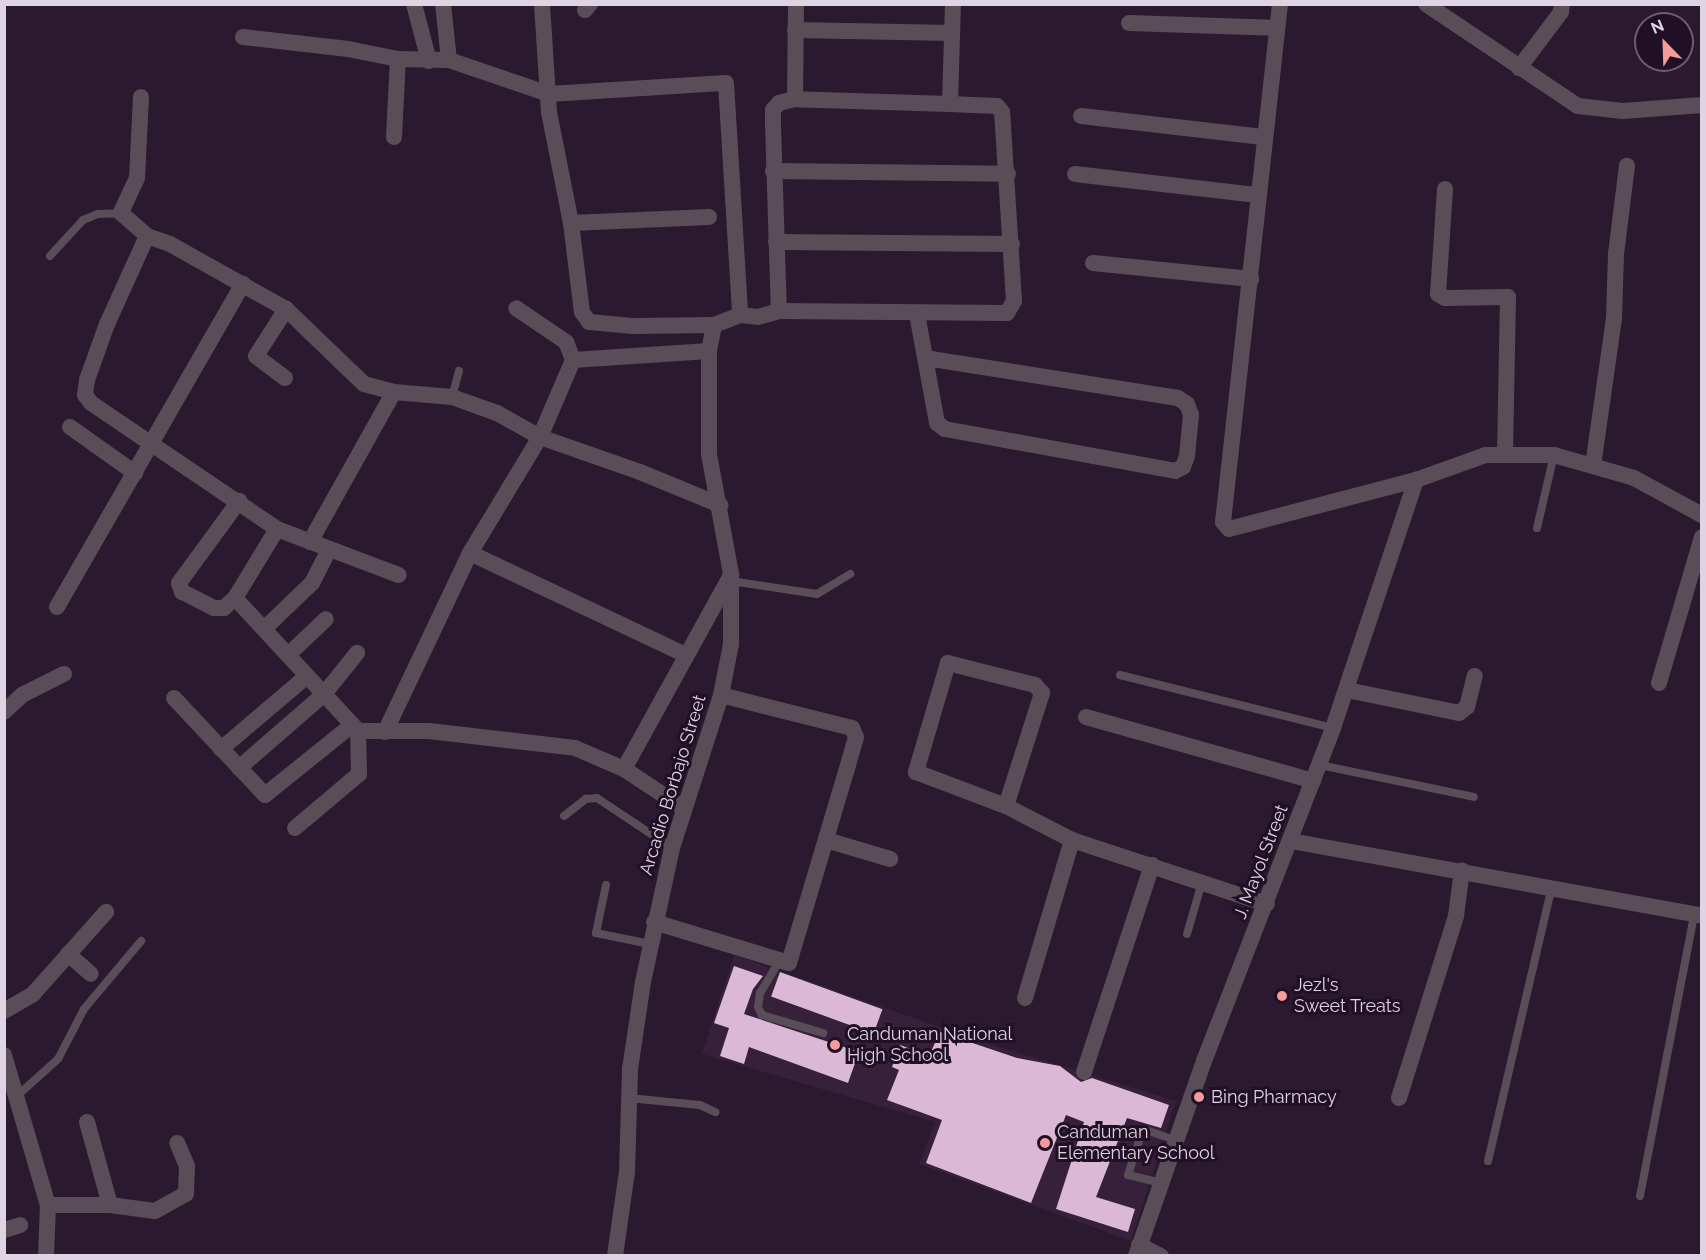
<!DOCTYPE html>
<style>
body{margin:0}
#map{position:relative;width:1706px;height:1260px;overflow:hidden;background:#2a192f;font-family:Raleway,sans-serif}
div>[style]{position:absolute}
[style*='--x']{left:calc(var(--x)*1px);top:calc(var(--y)*1px);width:calc(var(--w)*1px);rotate:calc(var(--a)*1deg)}
.built>*{inset:0;background:#36203c}
.building>*{inset:0;background:#dcb8d7;transform-origin:0 0}
.service>*{height:8px;margin:-4px;padding:0 4px;transform-origin:4px;border-radius:4px;background:#594e58}
.minor>*{height:16px;margin:-8px;padding:0 8px;transform-origin:8px;border-radius:8px;background:#594e58}
.tertiary>*{height:16px;margin:-8px;padding:0 8px;transform-origin:8px;border-radius:8px;background:#594e58}
.dots>*{width:16px;height:16px;translate:-50% -50%;box-sizing:border-box;border:3px solid #200f25;border-radius:50%}
span{translate:-50% -50%;white-space:nowrap;text-align:center;line-height:1.15;-webkit-text-stroke:6px #200f25;paint-order:stroke}
.street-label{font-size:18px;color:#dfd4e3}
.poi-label{font-size:18px;color:#dfd4e3}
.left{translate:0 -50%;text-align:left}
.frame{position:absolute;inset:0;border:6px solid #dfd4e3;pointer-events:none}
.north{position:absolute;left:1634px;top:12px;width:60px;height:60px;box-sizing:border-box;background:#200f25;border:2px solid #6c5e71;border-radius:50%;rotate:337deg;font-size:16px;font-weight:700;line-height:24px;text-align:center;color:#dfd4e3}
.north::after{content:'';display:block;margin:auto;width:21px;height:27px;background:#f59b9b;clip-path:polygon(50% 0,100% 100%,50% 72%,0 100%)}
</style>
<div id="map">
<div class="built">
<i style="clip-path:polygon(734px 955px,977px 1040px,1176px 1101px,1131px 1241px,919px 1164px,935px 1122px,702px 1054px)"></i>
</div>
<div class="building">
<i style="clip-path:polygon(734px 966px,763px 976px,753px 989px,744px 1014px,859px 1052px,848px 1083px,749px 1047px,744px 1064px,720px 1056px,729px 1028px,714px 1023px)"></i>
<i style="left:780px;top:972px;width:109px;height:26px;rotate:20deg"></i>
<i style="clip-path:polygon(940px 1032px,1017px 1058px,1060px 1066px,1081px 1082px,1092px 1078px,1169px 1105px,1161px 1128px,1127px 1118px,1096px 1197px,1135px 1209px,1128px 1232px,1056px 1209px,1084px 1122px,1066px 1115px,1031px 1203px,926px 1163px,942px 1120px,887px 1100px,899px 1070px,892px 1067px,900px 1045px,929px 1056px)"></i>
</div>
<div class="service">
<i style="--x:50;--y:256;--w:49;--a:-47.5"></i>
<i style="--x:83;--y:220;--w:16;--a:-22"></i>
<i style="--x:98;--y:214;--w:23;--a:-2"></i>
<i style="--x:452;--y:397;--w:27;--a:-75"></i>
<i style="--x:1537;--y:528;--w:75;--a:-76.9"></i>
<i style="--x:731;--y:581;--w:87;--a:8.6"></i>
<i style="--x:817;--y:594;--w:39;--a:-31"></i>
<i style="--x:1120;--y:675;--w:219;--a:14"></i>
<i style="--x:1320;--y:765;--w:157;--a:11.7"></i>
<i style="--x:564;--y:816;--w:28;--a:-38"></i>
<i style="--x:586;--y:799;--w:11;--a:-5"></i>
<i style="--x:597;--y:798;--w:90;--a:33.7"></i>
<i style="--x:606;--y:885;--w:49;--a:101.8"></i>
<i style="--x:596;--y:933;--w:55;--a:11.5"></i>
<i style="--x:1187;--y:934;--w:54;--a:-73.9"></i>
<i style="--x:780;--y:960;--w:39;--a:121"></i>
<i style="--x:760;--y:993;--w:14;--a:98"></i>
<i style="--x:758;--y:1007;--w:9;--a:63"></i>
<i style="--x:762;--y:1015;--w:64;--a:16.4"></i>
<i style="--x:18;--y:1095;--w:54;--a:-42"></i>
<i style="--x:58;--y:1059;--w:56;--a:-62.5"></i>
<i style="--x:84;--y:1009;--w:89;--a:-50"></i>
<i style="--x:629;--y:1098;--w:71;--a:5.6"></i>
<i style="--x:700;--y:1105;--w:17;--a:25"></i>
<i style="--x:1488;--y:1161;--w:281;--a:-76.9"></i>
<i style="--x:1161;--y:1183;--w:34;--a:-166"></i>
<i style="--x:1128;--y:1175;--w:48;--a:-71.9"></i>
<i style="--x:1143;--y:1129;--w:36;--a:19"></i>
<i style="--x:1640;--y:1196;--w:286;--a:-79.1"></i>
</div>
<div class="minor">
<i style="--x:414;--y:4;--w:59;--a:75.3"></i>
<i style="--x:443;--y:4;--w:56;--a:83.9"></i>
<i style="--x:542;--y:4;--w:108;--a:86.3"></i>
<i style="--x:549;--y:112;--w:113;--a:78.8"></i>
<i style="--x:571;--y:223;--w:90;--a:83"></i>
<i style="--x:582;--y:312;--w:12;--a:55"></i>
<i style="--x:589;--y:322;--w:44;--a:5.2"></i>
<i style="--x:633;--y:326;--w:81;--a:-0.7"></i>
<i style="--x:714;--y:325;--w:28;--a:-21"></i>
<i style="--x:740;--y:315;--w:18;--a:6"></i>
<i style="--x:758;--y:317;--w:22;--a:-16"></i>
<i style="--x:779;--y:311;--w:228;--a:0.5"></i>
<i style="--x:1007;--y:313;--w:14;--a:-60"></i>
<i style="--x:1014;--y:301;--w:189;--a:-93.6"></i>
<i style="--x:1002;--y:112;--w:8;--a:-130"></i>
<i style="--x:997;--y:106;--w:47;--a:-177.6"></i>
<i style="--x:950;--y:104;--w:155;--a:-178.2"></i>
<i style="--x:795;--y:99;--w:16;--a:166"></i>
<i style="--x:779;--y:103;--w:9;--a:131"></i>
<i style="--x:773;--y:110;--w:14;--a:90"></i>
<i style="--x:773;--y:124;--w:187;--a:88.2"></i>
<i style="--x:1280;--y:4;--w:521;--a:96.28"></i>
<i style="--x:1223;--y:522;--w:9;--a:49"></i>
<i style="--x:1229;--y:529;--w:193;--a:-14.7"></i>
<i style="--x:585;--y:10;--w:8;--a:-50"></i>
<i style="--x:1129;--y:23;--w:148;--a:1.9"></i>
<i style="--x:795;--y:30;--w:157;--a:1.1"></i>
<i style="--x:243;--y:37;--w:106;--a:6.5"></i>
<i style="--x:348;--y:49;--w:51;--a:11.3"></i>
<i style="--x:398;--y:59;--w:51;--a:1.1"></i>
<i style="--x:449;--y:60;--w:106;--a:18.8"></i>
<i style="--x:549;--y:94;--w:177;--a:-3.6"></i>
<i style="--x:726;--y:83;--w:232;--a:86.5"></i>
<i style="--x:1519;--y:68;--w:70;--a:-53.1"></i>
<i style="--x:1561;--y:12;--w:8;--a:-83"></i>
<i style="--x:141;--y:97;--w:81;--a:92.8"></i>
<i style="--x:137;--y:178;--w:38;--a:115"></i>
<i style="--x:121;--y:213;--w:35;--a:41"></i>
<i style="--x:147;--y:236;--w:24;--a:19"></i>
<i style="--x:170;--y:244;--w:133;--a:29.3"></i>
<i style="--x:286;--y:309;--w:108;--a:43.9"></i>
<i style="--x:364;--y:384;--w:31;--a:15"></i>
<i style="--x:394;--y:392;--w:58;--a:4.9"></i>
<i style="--x:452;--y:397;--w:48;--a:19.6"></i>
<i style="--x:497;--y:413;--w:49;--a:29.2"></i>
<i style="--x:540;--y:437;--w:106;--a:19.3"></i>
<i style="--x:640;--y:472;--w:87;--a:22.4"></i>
<i style="--x:795;--y:99;--w:95;--a:-89.4"></i>
<i style="--x:950;--y:104;--w:100;--a:-88.3"></i>
<i style="--x:1081;--y:116;--w:183;--a:6.6"></i>
<i style="--x:394;--y:137;--w:78;--a:-87.1"></i>
<i style="--x:773;--y:171;--w:235;--a:0.7"></i>
<i style="--x:1075;--y:174;--w:182;--a:6.6"></i>
<i style="--x:1445;--y:189;--w:105;--a:93.8"></i>
<i style="--x:1438;--y:294;--w:8;--a:30"></i>
<i style="--x:1445;--y:298;--w:63;--a:-0.9"></i>
<i style="--x:1508;--y:297;--w:155;--a:91.1"></i>
<i style="--x:571;--y:223;--w:138;--a:-2.5"></i>
<i style="--x:147;--y:236;--w:97;--a:114.4"></i>
<i style="--x:107;--y:324;--w:59;--a:109.7"></i>
<i style="--x:87;--y:380;--w:15;--a:98"></i>
<i style="--x:85;--y:395;--w:10;--a:53"></i>
<i style="--x:91;--y:403;--w:225;--a:34.1"></i>
<i style="--x:277;--y:529;--w:130;--a:20.7"></i>
<i style="--x:776;--y:242;--w:236;--a:0.5"></i>
<i style="--x:1093;--y:263;--w:159;--a:5.8"></i>
<i style="--x:917;--y:314;--w:111;--a:79.6"></i>
<i style="--x:937;--y:423;--w:10;--a:37"></i>
<i style="--x:945;--y:429;--w:234;--a:10.3"></i>
<i style="--x:1175;--y:471;--w:9;--a:-27"></i>
<i style="--x:1183;--y:467;--w:12;--a:-70"></i>
<i style="--x:1187;--y:456;--w:41;--a:-84.4"></i>
<i style="--x:1191;--y:415;--w:12;--a:-110"></i>
<i style="--x:1187;--y:404;--w:11;--a:-146"></i>
<i style="--x:1178;--y:398;--w:255;--a:-171"></i>
<i style="--x:573;--y:360;--w:136;--a:-3.8"></i>
<i style="--x:285;--y:378;--w:36;--a:-143"></i>
<i style="--x:256;--y:356;--w:56;--a:-57.4"></i>
<i style="--x:70;--y:427;--w:80;--a:35.3"></i>
<i style="--x:1593;--y:466;--w:149;--a:-81.9"></i>
<i style="--x:1614;--y:318;--w:64;--a:-88.2"></i>
<i style="--x:1616;--y:254;--w:89;--a:-82.9"></i>
<i style="--x:277;--y:529;--w:81;--a:121.3"></i>
<i style="--x:235;--y:598;--w:181;--a:47.2"></i>
<i style="--x:358;--y:731;--w:71;--a:0"></i>
<i style="--x:429;--y:731;--w:147;--a:6.6"></i>
<i style="--x:575;--y:748;--w:53;--a:23.2"></i>
<i style="--x:624;--y:769;--w:71;--a:33.5"></i>
<i style="--x:310;--y:542;--w:172;--a:-60.8"></i>
<i style="--x:470;--y:553;--w:239;--a:25.3"></i>
<i style="--x:235;--y:598;--w:15;--a:138"></i>
<i style="--x:224;--y:608;--w:10;--a:180"></i>
<i style="--x:214;--y:608;--w:36;--a:-153"></i>
<i style="--x:182;--y:592;--w:9;--a:-108"></i>
<i style="--x:179;--y:583;--w:102;--a:-53.8"></i>
<i style="--x:57;--y:607;--w:373;--a:-60.1"></i>
<i style="--x:264;--y:629;--w:66;--a:-43.8"></i>
<i style="--x:312;--y:583;--w:38;--a:-63"></i>
<i style="--x:288;--y:655;--w:52;--a:-43.5"></i>
<i style="--x:1659;--y:683;--w:152;--a:-73.6"></i>
<i style="--x:1347;--y:690;--w:114;--a:11.6"></i>
<i style="--x:1459;--y:713;--w:10;--a:-37"></i>
<i style="--x:1467;--y:707;--w:32;--a:-76"></i>
<i style="--x:174;--y:698;--w:133;--a:46.8"></i>
<i style="--x:265;--y:795;--w:112;--a:-38.8"></i>
<i style="--x:4;--y:712;--w:25;--a:-43"></i>
<i style="--x:22;--y:695;--w:47;--a:-26.6"></i>
<i style="--x:1086;--y:717;--w:236;--a:15.7"></i>
<i style="--x:385;--y:732;--w:198;--a:-64.6"></i>
<i style="--x:470;--y:553;--w:135;--a:-58.9"></i>
<i style="--x:540;--y:437;--w:84;--a:-66.8"></i>
<i style="--x:573;--y:360;--w:19;--a:-111"></i>
<i style="--x:566;--y:342;--w:60;--a:-145.8"></i>
<i style="--x:221;--y:749;--w:113;--a:-40.3"></i>
<i style="--x:239;--y:768;--w:113;--a:-41"></i>
<i style="--x:324;--y:694;--w:53;--a:-51.2"></i>
<i style="--x:624;--y:769;--w:222;--a:-61.1"></i>
<i style="--x:1006;--y:806;--w:119;--a:-72.3"></i>
<i style="--x:1042;--y:693;--w:11;--a:-131"></i>
<i style="--x:1035;--y:685;--w:90;--a:-165.8"></i>
<i style="--x:948;--y:663;--w:114;--a:106.4"></i>
<i style="--x:916;--y:772;--w:96;--a:20.7"></i>
<i style="--x:1006;--y:806;--w:74;--a:27.3"></i>
<i style="--x:1072;--y:840;--w:205;--a:18.2"></i>
<i style="--x:295;--y:828;--w:84;--a:-40.2"></i>
<i style="--x:359;--y:774;--w:43;--a:-91.3"></i>
<i style="--x:826;--y:840;--w:67;--a:16.5"></i>
<i style="--x:1291;--y:841;--w:418;--a:10.3"></i>
<i style="--x:654;--y:922;--w:141;--a:16.9"></i>
<i style="--x:789;--y:963;--w:199;--a:-73.4"></i>
<i style="--x:846;--y:772;--w:36;--a:-74"></i>
<i style="--x:856;--y:737;--w:10;--a:-114"></i>
<i style="--x:852;--y:728;--w:135;--a:-165.9"></i>
<i style="--x:68;--y:954;--w:30;--a:41"></i>
<i style="--x:1025;--y:998;--w:165;--a:-73.4"></i>
<i style="--x:4;--y:1011;--w:34;--a:-30"></i>
<i style="--x:33;--y:994;--w:110;--a:-48.3"></i>
<i style="--x:1084;--y:1072;--w:218;--a:-71.8"></i>
<i style="--x:1399;--y:1098;--w:191;--a:-72.6"></i>
<i style="--x:1456;--y:916;--w:46;--a:-82.6"></i>
<i style="--x:87;--y:1122;--w:86;--a:74.5"></i>
<i style="--x:48;--y:1205;--w:62;--a:0"></i>
<i style="--x:110;--y:1205;--w:45;--a:7.6"></i>
<i style="--x:155;--y:1211;--w:35;--a:-29"></i>
<i style="--x:186;--y:1194;--w:28;--a:-88"></i>
<i style="--x:187;--y:1166;--w:25;--a:-113"></i>
<i style="--x:4;--y:1230;--w:17;--a:-17"></i>
<i style="--x:1139;--y:1245;--w:25;--a:27"></i>
<i style="--x:615;--y:1256;--w:85;--a:-81.9"></i>
<i style="--x:627;--y:1172;--w:103;--a:-88.3"></i>
<i style="--x:630;--y:1069;--w:88;--a:-81.5"></i>
<i style="--x:643;--y:982;--w:137;--a:-77.8"></i>
<i style="--x:672;--y:848;--w:161;--a:-72.2"></i>
<i style="--x:721;--y:695;--w:52;--a:-78.9"></i>
<i style="--x:731;--y:644;--w:70;--a:-90"></i>
<i style="--x:731;--y:574;--w:122;--a:-100.4"></i>
<i style="--x:709;--y:454;--w:103;--a:-90"></i>
<i style="--x:709;--y:351;--w:26;--a:-79"></i>
</div>
<div class="tertiary">
<i style="--x:1426;--y:4;--w:183;--a:33.9"></i>
<i style="--x:1578;--y:106;--w:45;--a:6.3"></i>
<i style="--x:1623;--y:111;--w:79;--a:-4.3"></i>
<i style="--x:4;--y:1055;--w:156;--a:73.7"></i>
<i style="--x:48;--y:1205;--w:51;--a:92.2"></i>
<i style="--x:1136;--y:1256;--w:207;--a:-70.8"></i>
<i style="--x:1204;--y:1061;--w:357;--a:-68.8"></i>
<i style="--x:1333;--y:728;--w:262;--a:-71.5"></i>
<i style="--x:1416;--y:480;--w:74;--a:-19.7"></i>
<i style="--x:1486;--y:455;--w:68;--a:0"></i>
<i style="--x:1554;--y:455;--w:83;--a:16"></i>
<i style="--x:1634;--y:478;--w:77;--a:28.6"></i>
</div>
<div class="dots">
<i style="left:1282px;top:996px;background:#f59b9b"></i>
<i style="left:835px;top:1045px;background:#f59b9b"></i>
<i style="left:1199px;top:1097px;background:#f59b9b"></i>
<i style="left:1045px;top:1143px;background:#f59b9b"></i>
</div>
<div class="street-label">
<span style="left:673px;top:785px;rotate:-73deg">Arcadio Borbajo Street</span>
<span style="left:1261px;top:862px;rotate:-69deg">J. Mayol Street</span>
</div>
<div class="poi-label">
<span class="left" style="left:1294px;top:996px">Jezl's<br>Sweet Treats</span>
<span class="left" style="left:847px;top:1045px">Canduman National<br>High School</span>
<span class="left" style="left:1211px;top:1097px">Bing Pharmacy</span>
<span class="left" style="left:1057px;top:1143px">Canduman<br>Elementary School</span>
</div>
<div class="frame"></div>
<div class="north">N</div>
</div>
